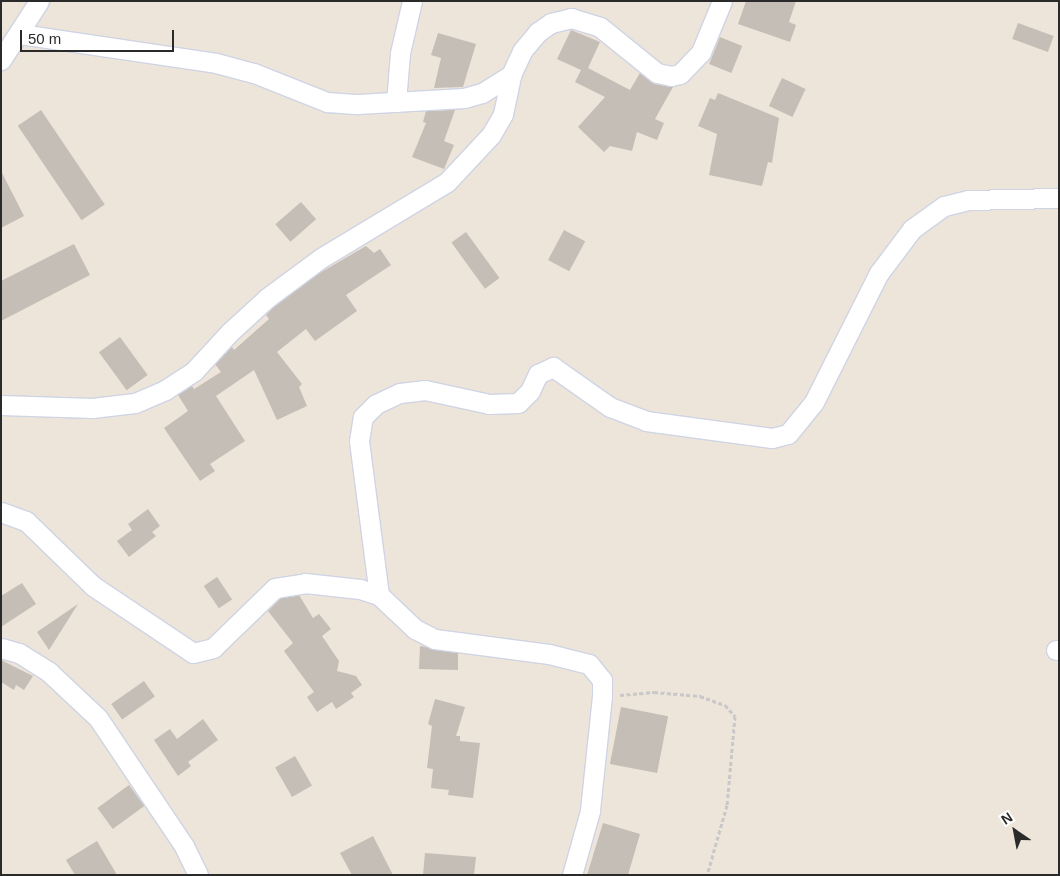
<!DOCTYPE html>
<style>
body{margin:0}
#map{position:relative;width:1060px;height:876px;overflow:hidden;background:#ede4da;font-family:Arial,sans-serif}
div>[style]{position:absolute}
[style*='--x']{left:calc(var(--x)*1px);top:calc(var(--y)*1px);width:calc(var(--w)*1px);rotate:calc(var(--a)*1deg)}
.building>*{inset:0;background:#c5beb7;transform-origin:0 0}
.path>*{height:3px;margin-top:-1.5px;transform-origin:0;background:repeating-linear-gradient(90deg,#c8c8c8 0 4px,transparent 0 6.5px)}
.roads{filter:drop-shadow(1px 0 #cfd4e4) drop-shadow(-1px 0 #cfd4e4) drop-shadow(0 1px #cfd4e4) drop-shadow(0 -1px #cfd4e4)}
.street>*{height:19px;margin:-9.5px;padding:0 9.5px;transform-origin:9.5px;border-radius:9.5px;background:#fff}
span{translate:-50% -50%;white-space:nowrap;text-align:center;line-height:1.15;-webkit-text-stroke:4px #fff;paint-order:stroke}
.frame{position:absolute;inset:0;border:2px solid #2a2a2a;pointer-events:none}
.north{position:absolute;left:990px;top:806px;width:50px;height:50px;-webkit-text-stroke:4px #fff;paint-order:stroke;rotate:327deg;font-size:14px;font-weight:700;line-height:20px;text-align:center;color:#2a2a2a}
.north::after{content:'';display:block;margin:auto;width:18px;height:22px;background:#2a2a2a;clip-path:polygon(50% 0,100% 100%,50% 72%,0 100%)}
.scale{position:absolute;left:20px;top:30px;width:154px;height:22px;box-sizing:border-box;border:2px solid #2a2a2a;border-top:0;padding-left:6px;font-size:15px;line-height:18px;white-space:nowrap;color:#2a2a2a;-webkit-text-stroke:4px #fff;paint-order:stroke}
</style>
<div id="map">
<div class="building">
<i style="clip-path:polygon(746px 1px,796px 1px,789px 22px,796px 25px,790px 42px,738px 24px)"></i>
<i style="left:1018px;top:23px;width:38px;height:17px;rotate:20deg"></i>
<i style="clip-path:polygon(571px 30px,600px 42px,588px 68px,630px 90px,640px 73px,654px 84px,673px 87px,655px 119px,664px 123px,657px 140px,637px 132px,632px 151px,610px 146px,604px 152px,578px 127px,605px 97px,575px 82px,581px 70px,557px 59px)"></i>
<i style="clip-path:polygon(438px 33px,476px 44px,463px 87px,434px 88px,441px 58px,431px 55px)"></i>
<i style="left:720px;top:37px;width:24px;height:29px;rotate:22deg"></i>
<i style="left:782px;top:78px;width:26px;height:31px;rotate:25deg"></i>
<i style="clip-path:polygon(718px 93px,779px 118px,772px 163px,768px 162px,762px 186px,709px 175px,717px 134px,698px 126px,710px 98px,715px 100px)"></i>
<i style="left:41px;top:110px;width:114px;height:28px;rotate:56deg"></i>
<i style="clip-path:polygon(455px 110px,444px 141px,454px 145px,444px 169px,412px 157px,426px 123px,423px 122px,426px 111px)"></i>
<i style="clip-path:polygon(1px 171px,24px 216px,1px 228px)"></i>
<i style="left:301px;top:202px;width:23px;height:34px;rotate:49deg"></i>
<i style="left:564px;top:230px;width:24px;height:34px;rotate:28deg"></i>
<i style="left:466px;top:232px;width:57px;height:18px;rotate:54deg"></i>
<i style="clip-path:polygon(74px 244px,90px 275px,1px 321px,1px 281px)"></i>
<i style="clip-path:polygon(366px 246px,374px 253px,380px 249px,391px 265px,346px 295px,357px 311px,315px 341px,306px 329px,277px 352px,302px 384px,299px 387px,307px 406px,277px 420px,254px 370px,216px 396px,245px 441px,210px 464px,215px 471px,200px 481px,164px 428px,188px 411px,178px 395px,192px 386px,194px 389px,221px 372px,215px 364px,232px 347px,234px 350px,269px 319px,266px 315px,274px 307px,318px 274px)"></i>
<i style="left:120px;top:337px;width:47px;height:26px;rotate:54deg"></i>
<i style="clip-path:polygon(148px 509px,160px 526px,152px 532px,156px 536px,129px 557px,117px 541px,132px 530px,128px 524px)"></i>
<i style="left:217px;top:577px;width:27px;height:16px;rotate:56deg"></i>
<i style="clip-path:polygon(22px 583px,36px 604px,1px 627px,1px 596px)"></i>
<i style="clip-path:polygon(299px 595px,313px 618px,319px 614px,331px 629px,322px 636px,339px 661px,337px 671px,356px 676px,362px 685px,351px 693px,354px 697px,336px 709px,332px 702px,317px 712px,307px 697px,314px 692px,284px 651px,293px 643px,268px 611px,281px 598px)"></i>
<i style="clip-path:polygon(78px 604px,49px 650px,37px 632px)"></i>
<i style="clip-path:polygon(420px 646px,458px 653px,458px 670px,419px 669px)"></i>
<i style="clip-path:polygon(1px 660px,33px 676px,24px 690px,16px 685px,14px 690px,1px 682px)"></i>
<i style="left:144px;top:681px;width:19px;height:40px;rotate:55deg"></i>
<i style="clip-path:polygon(435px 699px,465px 707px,456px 736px,460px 736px,460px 741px,480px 743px,473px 798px,448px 795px,449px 790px,431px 788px,433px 769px,427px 768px,432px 726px,428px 724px)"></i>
<i style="left:621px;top:707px;width:48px;height:58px;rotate:11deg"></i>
<i style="clip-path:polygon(203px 719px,218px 740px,188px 762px,191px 766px,178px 776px,154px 740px,170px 729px,177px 739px)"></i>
<i style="left:295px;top:756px;width:34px;height:23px;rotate:60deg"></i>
<i style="left:129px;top:785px;width:26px;height:39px;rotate:54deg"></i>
<i style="clip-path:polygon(603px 823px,640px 834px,628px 875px,587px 875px)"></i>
<i style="clip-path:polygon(373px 836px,393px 875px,352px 875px,340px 853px)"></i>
<i style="clip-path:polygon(97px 841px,117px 875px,75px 875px,66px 860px)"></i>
<i style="clip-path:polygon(425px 853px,476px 857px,474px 875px,423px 875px)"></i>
</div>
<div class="path">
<i style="--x:620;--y:695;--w:34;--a:-5"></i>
<i style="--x:654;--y:692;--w:46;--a:5"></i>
<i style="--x:700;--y:696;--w:27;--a:20"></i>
<i style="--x:725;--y:705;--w:15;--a:48"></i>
<i style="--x:735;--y:716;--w:89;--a:95.1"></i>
<i style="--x:727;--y:805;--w:73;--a:105.9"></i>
</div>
<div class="roads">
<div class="street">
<i style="--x:20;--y:34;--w:198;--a:8.4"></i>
<i style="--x:216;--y:63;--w:39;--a:15"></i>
<i style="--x:254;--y:73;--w:79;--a:21.7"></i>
<i style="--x:327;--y:102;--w:31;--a:4"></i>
<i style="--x:358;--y:104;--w:106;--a:-3.2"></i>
<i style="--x:464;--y:98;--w:19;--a:-16"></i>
<i style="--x:482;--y:93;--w:34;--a:-32"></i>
<i style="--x:511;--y:75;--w:26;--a:-65"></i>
<i style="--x:522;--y:51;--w:25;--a:-50"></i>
<i style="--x:538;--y:32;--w:16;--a:-35"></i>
<i style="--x:551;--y:23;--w:21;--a:-14"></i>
<i style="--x:571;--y:18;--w:30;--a:17"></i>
<i style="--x:600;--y:27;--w:73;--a:38.9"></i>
<i style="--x:657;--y:73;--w:14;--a:12"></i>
<i style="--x:671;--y:76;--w:9;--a:-13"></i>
<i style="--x:680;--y:74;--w:30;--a:-46"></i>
<i style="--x:701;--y:52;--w:55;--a:-67.6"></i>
<i style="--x:1;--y:60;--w:70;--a:-57.2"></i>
<i style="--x:396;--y:102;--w:49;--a:-85.3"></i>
<i style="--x:400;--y:53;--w:53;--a:-77"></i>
<i style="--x:1;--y:405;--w:91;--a:1.9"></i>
<i style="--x:92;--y:408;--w:43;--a:-6.6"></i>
<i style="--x:135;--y:403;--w:33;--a:-23"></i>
<i style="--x:165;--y:390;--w:35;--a:-33"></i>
<i style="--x:194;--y:371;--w:53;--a:-47.3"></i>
<i style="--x:230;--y:332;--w:50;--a:-42.6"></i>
<i style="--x:267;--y:298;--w:67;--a:-36.5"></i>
<i style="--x:321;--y:258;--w:147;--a:-31.1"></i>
<i style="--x:447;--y:182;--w:64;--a:-46.9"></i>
<i style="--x:491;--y:135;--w:24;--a:-60"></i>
<i style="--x:503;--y:114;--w:40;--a:-78"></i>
<i style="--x:1;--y:512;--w:27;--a:20"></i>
<i style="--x:26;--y:521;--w:93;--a:44.1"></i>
<i style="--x:93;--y:586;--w:120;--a:33.8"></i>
<i style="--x:193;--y:653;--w:21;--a:-14"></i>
<i style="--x:213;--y:648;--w:86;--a:-44.1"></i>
<i style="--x:275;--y:588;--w:30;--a:-9"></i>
<i style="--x:305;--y:583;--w:55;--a:6.2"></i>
<i style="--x:360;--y:589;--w:20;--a:18"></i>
<i style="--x:379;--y:595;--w:50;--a:43.4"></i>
<i style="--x:415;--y:629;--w:22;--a:27"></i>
<i style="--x:435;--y:639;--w:115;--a:7.5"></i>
<i style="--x:549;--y:654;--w:41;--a:14"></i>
<i style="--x:589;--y:664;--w:21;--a:51"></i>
<i style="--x:602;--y:680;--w:16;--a:90"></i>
<i style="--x:602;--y:696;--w:116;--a:96"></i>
<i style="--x:590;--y:811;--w:66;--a:105.7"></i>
<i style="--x:379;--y:595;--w:155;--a:-97.4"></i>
<i style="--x:359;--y:441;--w:24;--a:-81"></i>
<i style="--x:363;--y:417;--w:18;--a:-45"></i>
<i style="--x:376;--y:404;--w:26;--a:-25"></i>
<i style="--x:400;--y:393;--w:25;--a:-7"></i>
<i style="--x:425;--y:390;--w:66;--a:12.3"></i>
<i style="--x:489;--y:404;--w:29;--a:-2"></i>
<i style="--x:518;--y:403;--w:17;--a:-45"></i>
<i style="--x:530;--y:391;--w:19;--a:-65"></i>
<i style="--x:538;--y:374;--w:17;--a:-25"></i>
<i style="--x:553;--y:367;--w:70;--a:35.1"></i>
<i style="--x:610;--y:407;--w:39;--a:21"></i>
<i style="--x:646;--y:421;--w:127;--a:7.7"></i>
<i style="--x:772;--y:438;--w:16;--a:-14"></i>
<i style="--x:788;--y:434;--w:41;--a:-50.9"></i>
<i style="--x:814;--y:402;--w:144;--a:-63.3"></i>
<i style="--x:879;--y:273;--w:55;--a:-53.1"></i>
<i style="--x:912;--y:229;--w:39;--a:-36"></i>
<i style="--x:944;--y:206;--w:25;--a:-14"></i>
<i style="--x:968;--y:200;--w:91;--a:-1.3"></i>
<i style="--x:1;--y:648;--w:19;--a:16"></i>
<i style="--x:19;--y:653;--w:36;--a:32"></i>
<i style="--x:49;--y:672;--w:67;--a:43.2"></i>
<i style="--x:98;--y:718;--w:154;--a:56.1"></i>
<i style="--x:184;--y:846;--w:32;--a:64"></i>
<i style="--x:1056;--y:650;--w:3;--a:0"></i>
</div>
</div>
<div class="frame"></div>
<div class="north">N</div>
<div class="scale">50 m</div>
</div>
